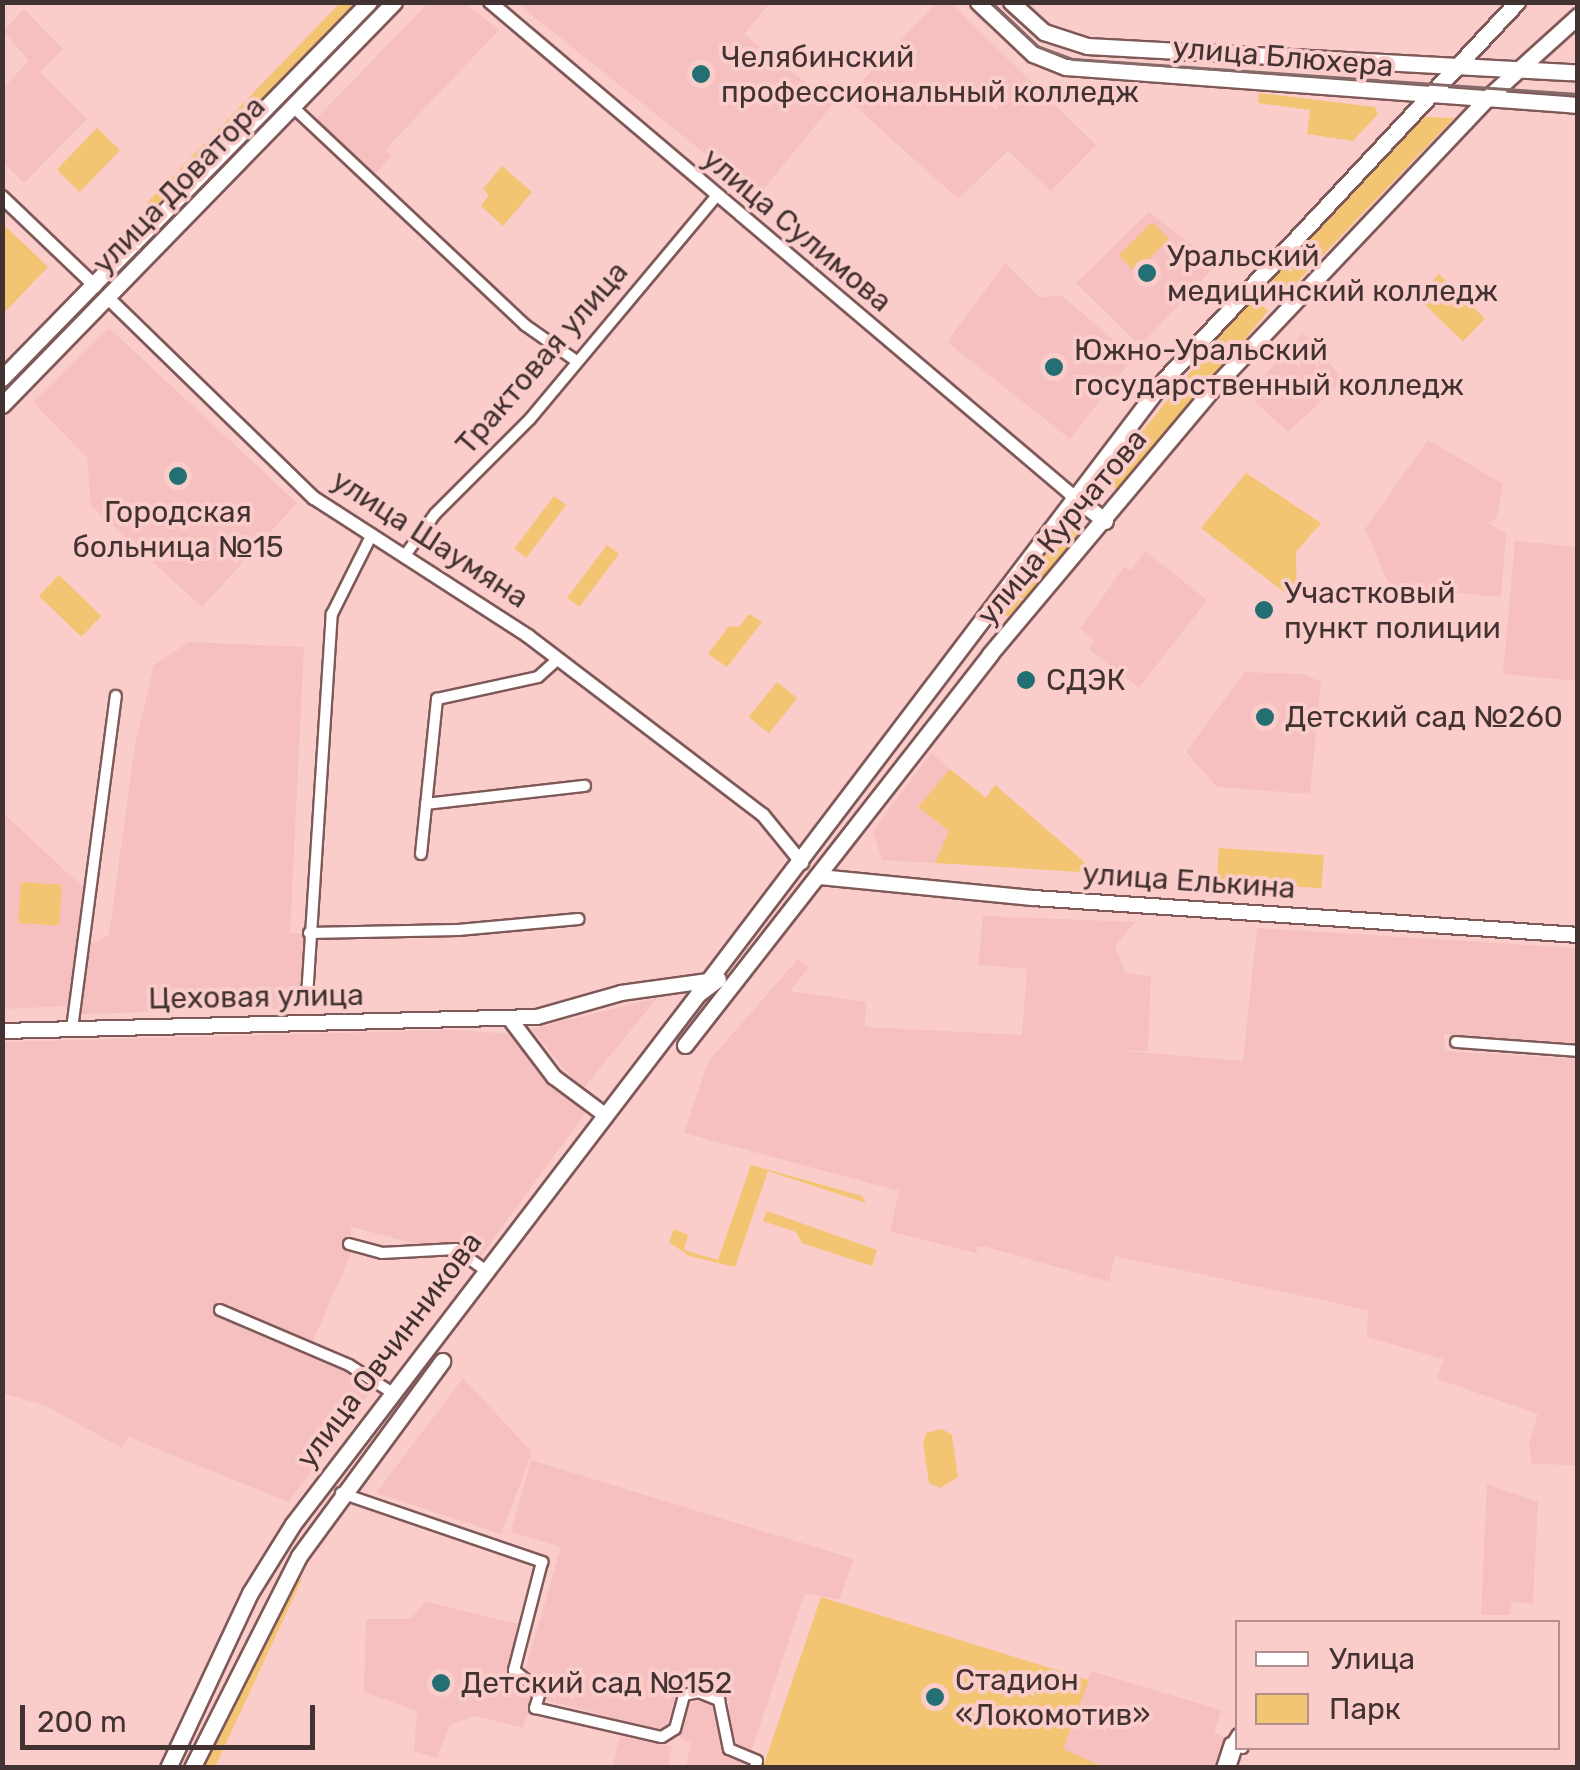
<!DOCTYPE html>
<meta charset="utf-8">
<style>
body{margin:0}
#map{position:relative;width:1580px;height:1770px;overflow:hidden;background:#facdcb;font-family:Rubik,sans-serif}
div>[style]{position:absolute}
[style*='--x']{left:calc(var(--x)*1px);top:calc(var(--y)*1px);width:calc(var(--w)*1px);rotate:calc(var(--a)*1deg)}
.built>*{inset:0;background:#f5c0bf}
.green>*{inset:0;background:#f3c471;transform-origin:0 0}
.roads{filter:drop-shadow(2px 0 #7f5958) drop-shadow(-2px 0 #7f5958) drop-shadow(0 2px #7f5958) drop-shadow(0 -2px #7f5958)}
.minor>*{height:10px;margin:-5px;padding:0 5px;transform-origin:5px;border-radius:5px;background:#fff}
.tertiary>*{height:12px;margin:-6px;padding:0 6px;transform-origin:6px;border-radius:6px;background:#fff}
.secondary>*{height:14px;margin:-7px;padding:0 7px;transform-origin:7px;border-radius:7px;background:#fff}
.primary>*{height:15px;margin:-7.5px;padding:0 7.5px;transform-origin:7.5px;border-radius:7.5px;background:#fff}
.tram>*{height:2.5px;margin:-1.25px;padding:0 1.25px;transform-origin:1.25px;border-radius:1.25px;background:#856a69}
.dots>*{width:28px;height:28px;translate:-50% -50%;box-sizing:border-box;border:5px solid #facdcb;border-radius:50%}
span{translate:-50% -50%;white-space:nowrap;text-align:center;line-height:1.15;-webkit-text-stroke:8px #facdcb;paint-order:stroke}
.poi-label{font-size:30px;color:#433232}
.left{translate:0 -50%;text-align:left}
.street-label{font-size:30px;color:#433232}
.frame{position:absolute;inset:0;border:5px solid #433232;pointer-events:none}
.legend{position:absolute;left:1235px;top:1620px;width:325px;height:130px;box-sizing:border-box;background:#facdcb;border:2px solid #b18f8e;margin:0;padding:12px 18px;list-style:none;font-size:30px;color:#433232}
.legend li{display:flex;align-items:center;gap:20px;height:50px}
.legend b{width:50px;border:2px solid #b18f8e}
.scale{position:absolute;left:20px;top:1705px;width:295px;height:45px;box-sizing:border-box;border:5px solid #433232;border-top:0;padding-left:12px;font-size:30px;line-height:35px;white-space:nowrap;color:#433232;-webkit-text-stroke:8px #facdcb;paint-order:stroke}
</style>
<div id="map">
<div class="built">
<i style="clip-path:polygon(428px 3px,464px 3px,499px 30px,385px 150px,391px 156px,374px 176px,314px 121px)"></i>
<i style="clip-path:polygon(517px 3px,770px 3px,744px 34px,833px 104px,758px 196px)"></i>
<i style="clip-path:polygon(936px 3px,951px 3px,1096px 145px,1051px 191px,1008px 151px,958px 199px,846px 98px)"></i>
<i style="clip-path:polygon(24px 9px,63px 49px,40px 72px,87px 119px,24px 183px,3px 162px,2px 89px,29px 61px,3px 31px)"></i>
<i style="clip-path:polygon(1149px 212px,1217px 264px,1140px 346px,1076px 283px)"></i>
<i style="clip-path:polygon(1005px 263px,1039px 297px,1062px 296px,1134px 357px,1070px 439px,947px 342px)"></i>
<i style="clip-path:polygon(109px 328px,297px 503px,202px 607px,91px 506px,87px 458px,33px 402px)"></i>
<i style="clip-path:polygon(1303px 333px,1344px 380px,1288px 432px,1256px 403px,1261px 379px)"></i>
<i style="clip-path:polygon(1428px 440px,1503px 484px,1497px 518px,1488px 523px,1506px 534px,1501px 597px,1391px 587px,1387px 580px,1365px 529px)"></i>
<i style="clip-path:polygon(1515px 541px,1577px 547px,1577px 681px,1503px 674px)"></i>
<i style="clip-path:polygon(1145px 551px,1207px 600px,1139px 688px,1089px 649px,1095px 641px,1080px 629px,1124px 567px,1131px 570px)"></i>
<i style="clip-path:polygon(189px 642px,304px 647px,290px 933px,304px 934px,299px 1008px,80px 1014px,88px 945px,109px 935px,135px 745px,154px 665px)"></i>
<i style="clip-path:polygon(1245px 672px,1302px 674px,1321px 682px,1310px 794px,1217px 787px,1186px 752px)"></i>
<i style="clip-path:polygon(931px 753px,950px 769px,918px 807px,949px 831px,935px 863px,882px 860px,873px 831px)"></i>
<i style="clip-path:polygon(2px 812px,87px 891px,68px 1006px,3px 1009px)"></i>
<i style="clip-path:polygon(983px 916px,1135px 922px,1115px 946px,1125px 972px,1151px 977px,1148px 1051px,1114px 1050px,1243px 1061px,1257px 928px,1577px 948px,1577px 1043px,1444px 1034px,1445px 1051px,1577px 1059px,1577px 1465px,1532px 1464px,1529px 1443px,1538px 1414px,1437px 1379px,1443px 1359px,1367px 1337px,1368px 1310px,1115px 1256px,1109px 1282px,987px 1247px,978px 1246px,976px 1253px,890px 1231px,899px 1191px,684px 1133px,708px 1062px,798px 959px,809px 967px,790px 991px,866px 1002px,865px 1027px,1022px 1035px,1027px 969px,978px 965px)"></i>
<i style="clip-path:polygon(657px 998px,582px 1090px,531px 1029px)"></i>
<i style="clip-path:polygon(452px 1030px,513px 1034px,545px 1078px,587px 1111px,478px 1260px,351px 1227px,351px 1254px,312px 1343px,383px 1375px,288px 1502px,129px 1437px,122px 1448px,46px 1406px,3px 1393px,2px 1042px)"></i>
<i style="clip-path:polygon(463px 1378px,532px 1452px,501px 1534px,376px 1493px)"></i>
<i style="clip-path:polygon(531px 1460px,854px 1559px,839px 1600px,805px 1593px,750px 1754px,732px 1746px,729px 1700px,717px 1688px,682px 1676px,665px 1732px,542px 1699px,549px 1680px,524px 1674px,561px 1547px,511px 1532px)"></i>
<i style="clip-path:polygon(1487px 1484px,1538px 1502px,1533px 1604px,1511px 1602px,1510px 1615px,1481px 1615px)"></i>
<i style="clip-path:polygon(426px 1602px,518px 1624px,507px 1674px,533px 1697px,523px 1728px,475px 1716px,450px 1725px,437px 1758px,414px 1751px,417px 1711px,364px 1692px,366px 1619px,410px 1619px)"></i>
<i style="clip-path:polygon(1091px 1671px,1221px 1710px,1214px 1733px,1227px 1738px,1217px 1767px,1104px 1767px,1072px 1758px,1063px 1749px)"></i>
<i style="clip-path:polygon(699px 1700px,715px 1705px,725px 1754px,748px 1767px,686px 1767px,691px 1743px,680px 1739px,688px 1706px)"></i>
<i style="clip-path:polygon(620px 1737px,672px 1746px,668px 1767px,612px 1767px)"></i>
</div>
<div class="green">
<i style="clip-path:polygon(340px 3px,356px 3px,157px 205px,146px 204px)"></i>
<i style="clip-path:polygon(1259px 93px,1375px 107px,1378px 114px,1353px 141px,1307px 134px,1310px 110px,1258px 103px)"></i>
<i style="clip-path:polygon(1421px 117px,1454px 118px,1276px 304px,1260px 291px)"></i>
<i style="left:97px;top:128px;width:32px;height:58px;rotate:44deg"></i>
<i style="clip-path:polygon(502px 166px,532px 192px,503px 226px,481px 206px,489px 195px,483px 189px)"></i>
<i style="left:1152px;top:222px;width:24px;height:47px;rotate:45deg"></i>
<i style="clip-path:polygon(3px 224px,48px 267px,3px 314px,2px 314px)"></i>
<i style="left:1439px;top:274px;width:64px;height:32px;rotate:44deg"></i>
<i style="left:1251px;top:297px;width:22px;height:234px;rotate:39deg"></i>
<i style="clip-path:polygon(1246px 473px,1321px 523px,1296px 552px,1297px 602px,1201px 528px)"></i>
<i style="left:554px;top:496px;width:15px;height:66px;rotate:37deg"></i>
<i style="clip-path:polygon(1066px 523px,1081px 534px,1008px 617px,1004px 615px)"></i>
<i style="left:607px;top:545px;width:15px;height:66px;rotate:37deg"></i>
<i style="left:59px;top:575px;width:59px;height:29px;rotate:44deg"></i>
<i style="clip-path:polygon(749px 614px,762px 622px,727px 667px,708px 654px,729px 626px,739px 627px)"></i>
<i style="left:777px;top:682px;width:26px;height:45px;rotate:39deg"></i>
<i style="clip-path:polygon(950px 769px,986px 798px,995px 785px,1097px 873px,935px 863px,949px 831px,918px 807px)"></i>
<i style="left:1219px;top:848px;width:105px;height:33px;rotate:4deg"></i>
<i style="left:21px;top:882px;width:41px;height:41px;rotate:4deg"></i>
<i style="clip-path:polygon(751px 1165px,862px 1196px,866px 1203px,768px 1171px,735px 1267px,689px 1256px,669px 1242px,674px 1229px,688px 1235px,684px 1250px,718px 1260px)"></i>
<i style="clip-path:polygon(767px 1211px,877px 1250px,872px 1266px,802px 1243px,796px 1232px,763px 1221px)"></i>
<i style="clip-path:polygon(942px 1429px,952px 1435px,958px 1477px,940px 1488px,929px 1483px,923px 1443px,926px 1433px)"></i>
<i style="clip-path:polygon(302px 1579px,215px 1767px,200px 1768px,293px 1581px)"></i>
<i style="clip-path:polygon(821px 1597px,1089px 1680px,1063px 1749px,1104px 1767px,763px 1767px)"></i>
</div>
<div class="roads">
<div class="minor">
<i style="--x:293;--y:107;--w:318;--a:43.2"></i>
<i style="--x:525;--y:325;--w:61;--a:35"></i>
<i style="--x:406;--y:554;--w:49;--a:-54.1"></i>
<i style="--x:435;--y:514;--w:134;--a:-45"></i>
<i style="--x:530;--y:419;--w:292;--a:-50.1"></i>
<i style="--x:426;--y:804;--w:160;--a:-6.5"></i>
<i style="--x:421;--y:854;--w:156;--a:-84.1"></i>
<i style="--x:437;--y:699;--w:103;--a:-12.3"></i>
<i style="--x:538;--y:677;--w:27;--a:-42"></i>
<i style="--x:309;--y:933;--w:149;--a:-1.2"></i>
<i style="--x:458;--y:930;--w:121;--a:-5.2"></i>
<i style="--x:307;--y:997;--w:384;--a:-86.3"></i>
<i style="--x:332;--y:614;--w:89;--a:-63.4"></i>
<i style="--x:72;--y:1029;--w:336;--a:-82.5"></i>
<i style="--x:1456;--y:1042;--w:122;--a:4.2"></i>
<i style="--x:349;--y:1244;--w:34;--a:15"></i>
<i style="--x:382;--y:1253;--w:74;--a:-3.1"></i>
<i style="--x:456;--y:1249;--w:36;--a:36"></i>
<i style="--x:220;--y:1310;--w:140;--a:23.1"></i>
<i style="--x:349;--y:1365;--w:50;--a:32.7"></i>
<i style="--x:341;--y:1493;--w:213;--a:18.9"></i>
<i style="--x:542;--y:1562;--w:112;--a:104.5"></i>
<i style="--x:514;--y:1670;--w:34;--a:40"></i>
<i style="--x:540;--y:1692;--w:17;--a:107"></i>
<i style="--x:535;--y:1708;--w:130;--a:12.9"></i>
<i style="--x:662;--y:1737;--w:15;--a:-32"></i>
<i style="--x:675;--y:1729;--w:35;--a:-75"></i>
<i style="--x:684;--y:1695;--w:15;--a:-11"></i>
<i style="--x:699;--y:1692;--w:22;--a:22"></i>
<i style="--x:719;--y:1700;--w:50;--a:78.5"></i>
<i style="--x:729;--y:1749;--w:30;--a:23"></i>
<i style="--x:757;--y:1761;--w:7;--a:106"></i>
<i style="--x:1238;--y:1734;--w:13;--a:122"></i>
<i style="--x:1231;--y:1745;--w:12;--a:14"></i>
<i style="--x:1222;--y:1768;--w:26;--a:-72"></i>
<i style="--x:1230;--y:1768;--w:20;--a:-72"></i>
</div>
<div class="tertiary">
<i style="--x:490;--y:2;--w:763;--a:40.27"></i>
<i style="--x:2;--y:197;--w:129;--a:43.7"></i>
<i style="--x:108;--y:298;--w:287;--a:44.2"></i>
<i style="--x:314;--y:498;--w:255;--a:32.8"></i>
<i style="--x:528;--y:636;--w:295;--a:37.3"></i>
<i style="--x:763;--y:815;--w:62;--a:50.9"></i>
</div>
<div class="secondary">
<i style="--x:819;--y:877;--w:215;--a:5.6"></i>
<i style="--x:1033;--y:898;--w:546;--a:3.88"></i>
<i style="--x:510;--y:1019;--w:73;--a:52.8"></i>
<i style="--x:554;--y:1077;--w:64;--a:36.7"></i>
<i style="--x:2;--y:1031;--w:535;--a:-1.5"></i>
<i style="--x:537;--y:1017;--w:87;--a:-15.9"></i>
<i style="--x:621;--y:993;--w:88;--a:-7.9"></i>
</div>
<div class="primary">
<i style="--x:978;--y:2;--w:76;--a:43.4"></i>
<i style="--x:1033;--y:54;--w:35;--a:22"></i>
<i style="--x:1066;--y:67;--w:513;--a:4.24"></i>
<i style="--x:1011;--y:2;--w:45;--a:42.3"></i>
<i style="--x:1044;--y:32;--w:45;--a:18"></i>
<i style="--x:1087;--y:46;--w:492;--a:3.1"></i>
<i style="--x:2;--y:378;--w:525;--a:-45.69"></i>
<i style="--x:2;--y:405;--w:562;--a:-45.79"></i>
<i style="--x:1072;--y:495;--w:42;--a:38.2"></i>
<i style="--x:708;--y:981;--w:756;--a:-52.8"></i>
<i style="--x:1165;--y:379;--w:516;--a:-46.96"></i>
<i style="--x:685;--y:1045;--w:496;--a:-52"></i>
<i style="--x:990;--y:654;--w:349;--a:-50"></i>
<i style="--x:1214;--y:387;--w:396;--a:-46.6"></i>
<i style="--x:1486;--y:99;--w:124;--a:-42.1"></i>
<i style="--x:168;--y:1768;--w:193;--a:-64.9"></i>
<i style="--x:250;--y:1593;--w:81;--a:-58.1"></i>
<i style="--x:293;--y:1524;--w:667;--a:-52.61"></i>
<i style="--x:698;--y:994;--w:25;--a:-37"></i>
<i style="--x:192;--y:1768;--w:237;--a:-63.2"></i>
<i style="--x:299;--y:1556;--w:242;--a:-53.7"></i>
</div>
</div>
<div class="tram">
<i style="--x:990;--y:2;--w:64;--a:43.1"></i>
<i style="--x:1037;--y:46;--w:38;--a:20"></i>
<i style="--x:1073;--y:59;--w:506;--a:3.96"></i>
</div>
<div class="dots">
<i style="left:701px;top:74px;background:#246f73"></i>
<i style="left:1147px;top:273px;background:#246f73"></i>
<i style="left:1054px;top:367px;background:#246f73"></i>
<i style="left:178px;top:476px;background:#246f73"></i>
<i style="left:1264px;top:610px;background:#246f73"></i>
<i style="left:1026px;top:680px;background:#246f73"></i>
<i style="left:1265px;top:717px;background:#246f73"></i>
<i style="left:441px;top:1683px;background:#246f73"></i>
<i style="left:935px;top:1697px;background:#246f73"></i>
</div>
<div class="poi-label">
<span class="left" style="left:721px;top:74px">Челябинский<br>профессиональный колледж</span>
<span class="left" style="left:1167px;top:273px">Уральский<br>медицинский колледж</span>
<span class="left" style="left:1074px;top:367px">Южно-Уральский<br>государственный колледж</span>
<span style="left:178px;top:529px">Городская<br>больница №15</span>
<span class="left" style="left:1284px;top:610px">Участковый<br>пункт полиции</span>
<span class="left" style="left:1046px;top:680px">СДЭК</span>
<span class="left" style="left:1285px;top:717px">Детский сад №260</span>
<span class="left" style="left:955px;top:1697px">Стадион<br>«Локомотив»</span>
<span class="left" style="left:461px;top:1683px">Детский сад №152</span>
</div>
<div class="street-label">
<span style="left:1283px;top:57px;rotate:5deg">улица Блюхера</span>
<span style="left:179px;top:185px;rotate:-46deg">улица Доватора</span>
<span style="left:797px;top:230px;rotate:40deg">улица Сулимова</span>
<span style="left:542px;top:358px;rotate:-49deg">Трактовая улица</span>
<span style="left:1062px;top:527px;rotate:-50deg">улица Курчатова</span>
<span style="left:430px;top:539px;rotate:33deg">улица Шаумяна</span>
<span style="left:1189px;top:881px;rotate:4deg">улица Елькина</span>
<span style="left:256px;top:997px;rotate:-1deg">Цеховая улица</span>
<span style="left:389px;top:1350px;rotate:-53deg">улица Овчинникова</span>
</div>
<div class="frame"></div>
<ul class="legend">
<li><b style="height:12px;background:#fff"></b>Улица</li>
<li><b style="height:28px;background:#f3c471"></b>Парк</li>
</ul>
<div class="scale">200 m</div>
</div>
